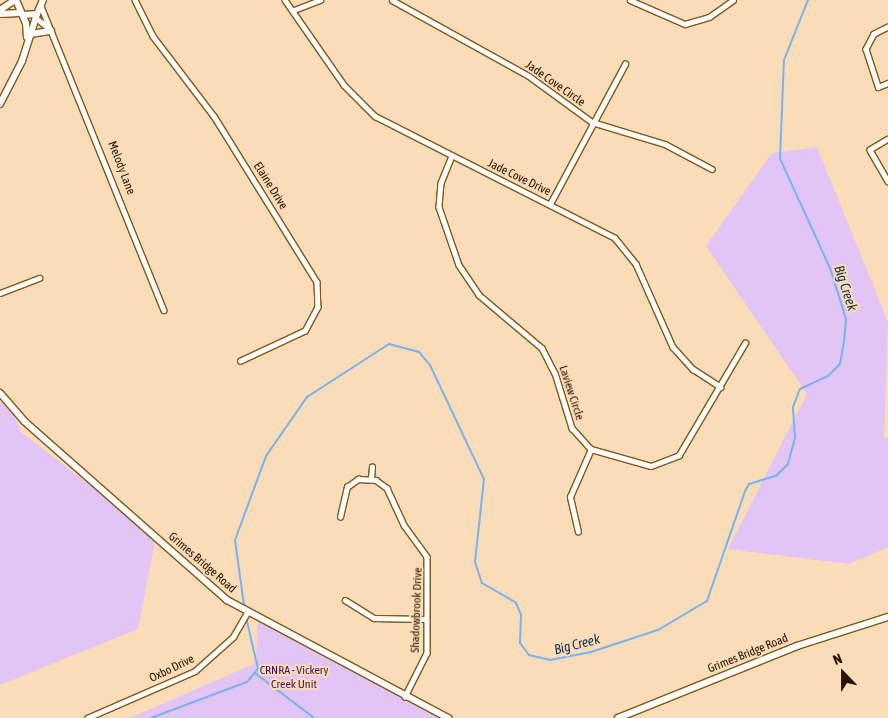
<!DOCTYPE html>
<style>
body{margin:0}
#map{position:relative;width:888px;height:718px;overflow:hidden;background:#fbdcb8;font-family:"Asap Condensed",sans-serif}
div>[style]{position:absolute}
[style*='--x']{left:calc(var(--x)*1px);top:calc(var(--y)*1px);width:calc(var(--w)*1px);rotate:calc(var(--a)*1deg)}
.green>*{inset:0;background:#e2c4f5}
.stream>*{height:2px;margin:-1px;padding:0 1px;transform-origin:1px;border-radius:1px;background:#79b2f1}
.roads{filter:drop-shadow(1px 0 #825714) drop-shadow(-1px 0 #825714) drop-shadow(0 1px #825714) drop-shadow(0 -1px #825714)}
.street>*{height:4.5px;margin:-2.25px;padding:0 2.25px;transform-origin:2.25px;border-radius:2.25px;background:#fff}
.secondary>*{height:6px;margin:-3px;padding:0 3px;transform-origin:3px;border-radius:3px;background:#fff}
span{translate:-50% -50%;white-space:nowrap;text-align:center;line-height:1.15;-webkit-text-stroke:4px #fbdcb8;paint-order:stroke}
.street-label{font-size:12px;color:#251300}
.park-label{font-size:12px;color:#461060}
.water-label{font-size:14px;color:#143252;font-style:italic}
.north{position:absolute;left:818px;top:648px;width:50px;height:50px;-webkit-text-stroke:4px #fbdcb8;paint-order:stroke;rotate:338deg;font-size:14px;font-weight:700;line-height:20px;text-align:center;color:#251300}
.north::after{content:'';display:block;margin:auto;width:18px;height:22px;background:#251300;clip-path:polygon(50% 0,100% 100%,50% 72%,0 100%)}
</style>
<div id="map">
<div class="green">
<i style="clip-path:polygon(817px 147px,888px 322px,884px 438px,888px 438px,888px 547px,849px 564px,728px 549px,807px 394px,706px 246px,772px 153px)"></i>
<i style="clip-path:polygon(8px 400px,21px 432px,156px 536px,138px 629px,0 685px,0 403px)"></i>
<i style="clip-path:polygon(258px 613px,319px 644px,447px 718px,130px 718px,256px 663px)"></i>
</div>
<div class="stream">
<i style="--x:244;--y:605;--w:66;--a:-97.9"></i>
<i style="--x:235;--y:540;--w:90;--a:-69.7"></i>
<i style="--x:266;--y:456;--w:72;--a:-55.2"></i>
<i style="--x:307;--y:397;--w:98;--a:-32.9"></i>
<i style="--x:389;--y:344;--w:31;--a:15"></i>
<i style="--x:419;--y:352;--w:17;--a:50"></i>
<i style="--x:430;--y:365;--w:126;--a:64.7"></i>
<i style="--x:484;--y:479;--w:83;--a:96.2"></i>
<i style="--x:475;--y:562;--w:22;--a:72"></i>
<i style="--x:482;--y:583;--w:39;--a:30"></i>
<i style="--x:516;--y:603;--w:13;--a:67"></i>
<i style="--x:521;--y:615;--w:28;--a:92"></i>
<i style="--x:520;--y:643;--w:15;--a:53"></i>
<i style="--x:529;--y:655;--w:22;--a:13"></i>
<i style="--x:550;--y:660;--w:42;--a:-11"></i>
<i style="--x:591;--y:652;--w:71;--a:-18.2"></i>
<i style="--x:658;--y:630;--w:57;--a:-30.6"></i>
<i style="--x:707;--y:601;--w:116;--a:-70.9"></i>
<i style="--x:745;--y:491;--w:8;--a:-60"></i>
<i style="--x:749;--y:484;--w:28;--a:-17"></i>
<i style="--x:776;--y:476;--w:17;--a:-45"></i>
<i style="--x:788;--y:464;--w:27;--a:-75"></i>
<i style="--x:795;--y:438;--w:31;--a:-94"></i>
<i style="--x:793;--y:407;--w:19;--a:-69"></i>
<i style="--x:800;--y:389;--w:31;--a:-25"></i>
<i style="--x:828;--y:376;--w:17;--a:-45"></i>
<i style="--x:840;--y:364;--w:22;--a:-80"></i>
<i style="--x:844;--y:342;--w:23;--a:-85"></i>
<i style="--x:846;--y:319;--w:53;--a:-107.4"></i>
<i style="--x:830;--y:268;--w:120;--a:-114.6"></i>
<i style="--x:780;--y:159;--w:99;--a:-87.7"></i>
<i style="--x:784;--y:60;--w:65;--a:-68.2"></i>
<i style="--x:255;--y:673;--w:74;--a:37.3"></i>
<i style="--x:151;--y:718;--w:103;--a:-20.6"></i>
<i style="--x:247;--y:682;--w:17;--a:-50"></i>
<i style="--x:258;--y:669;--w:53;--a:-103"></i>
</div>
<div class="roads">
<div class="street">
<i style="--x:135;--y:0;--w:40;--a:63.4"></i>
<i style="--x:153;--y:36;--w:101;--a:52.7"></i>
<i style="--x:214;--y:116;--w:195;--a:58.2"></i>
<i style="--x:317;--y:282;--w:25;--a:88"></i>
<i style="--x:318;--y:307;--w:27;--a:118"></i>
<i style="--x:305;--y:331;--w:71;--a:154.9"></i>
<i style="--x:285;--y:0;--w:103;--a:55.2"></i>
<i style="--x:344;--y:85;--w:44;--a:45"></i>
<i style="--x:375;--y:116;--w:269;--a:26.9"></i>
<i style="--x:615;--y:238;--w:33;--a:51"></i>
<i style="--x:636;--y:264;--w:91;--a:66"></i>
<i style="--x:673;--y:347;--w:30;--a:48"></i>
<i style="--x:693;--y:369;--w:33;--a:33"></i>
<i style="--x:392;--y:0;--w:157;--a:29"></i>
<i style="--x:529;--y:76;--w:78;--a:36.1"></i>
<i style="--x:592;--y:122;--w:76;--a:16.8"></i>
<i style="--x:665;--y:144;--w:53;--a:28"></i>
<i style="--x:630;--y:0;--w:60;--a:23.6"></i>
<i style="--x:685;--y:24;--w:25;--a:-16"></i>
<i style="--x:709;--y:17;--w:29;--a:-35"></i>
<i style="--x:41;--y:6;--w:328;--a:68"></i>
<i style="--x:294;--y:10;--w:28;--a:-21"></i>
<i style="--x:35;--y:17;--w:21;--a:39"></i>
<i style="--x:888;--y:27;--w:16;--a:153"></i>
<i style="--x:874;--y:34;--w:17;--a:118"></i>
<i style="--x:866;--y:49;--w:40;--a:72"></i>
<i style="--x:878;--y:87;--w:11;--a:-22"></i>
<i style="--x:888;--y:139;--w:21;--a:149"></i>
<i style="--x:870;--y:150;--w:36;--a:60"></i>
<i style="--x:452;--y:156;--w:29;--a:112"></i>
<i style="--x:441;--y:183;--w:24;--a:95"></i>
<i style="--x:439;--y:207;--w:61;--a:71"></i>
<i style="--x:459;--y:265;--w:36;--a:56"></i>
<i style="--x:479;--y:295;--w:82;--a:40.1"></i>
<i style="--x:542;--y:348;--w:28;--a:63"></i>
<i style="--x:555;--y:373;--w:58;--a:72.8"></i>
<i style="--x:572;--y:428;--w:28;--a:48"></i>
<i style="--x:591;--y:449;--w:62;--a:15.8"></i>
<i style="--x:651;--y:466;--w:30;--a:-21"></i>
<i style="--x:679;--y:455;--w:130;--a:-59.5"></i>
<i style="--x:550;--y:204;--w:159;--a:-61.8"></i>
<i style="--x:0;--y:293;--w:42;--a:-21"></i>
<i style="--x:371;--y:478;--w:11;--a:-85"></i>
<i style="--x:340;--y:517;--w:31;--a:-77"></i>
<i style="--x:347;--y:487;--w:14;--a:-36"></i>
<i style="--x:358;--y:479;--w:18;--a:3"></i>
<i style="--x:376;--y:480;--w:14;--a:36"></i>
<i style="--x:387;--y:488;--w:41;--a:65.3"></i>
<i style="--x:404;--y:525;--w:39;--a:54"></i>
<i style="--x:427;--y:557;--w:96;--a:90"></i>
<i style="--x:427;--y:653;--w:49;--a:116.6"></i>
<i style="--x:578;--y:532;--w:36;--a:-103"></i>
<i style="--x:570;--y:497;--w:52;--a:-66.4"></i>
<i style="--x:345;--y:600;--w:34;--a:32"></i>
<i style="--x:374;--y:618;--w:50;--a:1.1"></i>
<i style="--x:87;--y:718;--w:118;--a:-23.5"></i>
<i style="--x:195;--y:671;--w:51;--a:-41.8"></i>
<i style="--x:233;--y:637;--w:28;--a:-60"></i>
</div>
<div class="secondary">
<i style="--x:16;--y:0;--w:25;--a:67"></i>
<i style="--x:26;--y:23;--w:14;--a:86"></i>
<i style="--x:0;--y:10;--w:18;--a:-34"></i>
<i style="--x:0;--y:14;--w:20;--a:-3"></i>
<i style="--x:23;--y:15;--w:14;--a:-4"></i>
<i style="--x:37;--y:14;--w:15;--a:-67"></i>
<i style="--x:31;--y:34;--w:20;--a:-9"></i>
<i style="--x:0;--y:104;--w:48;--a:-62.9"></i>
<i style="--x:22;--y:61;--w:49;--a:-72.3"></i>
<i style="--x:0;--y:393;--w:37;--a:49"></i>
<i style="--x:24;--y:421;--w:271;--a:41.4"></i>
<i style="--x:227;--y:600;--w:251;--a:28.1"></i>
<i style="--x:618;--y:718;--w:193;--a:-21.9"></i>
<i style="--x:797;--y:646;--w:96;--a:-17.7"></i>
</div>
</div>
<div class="street-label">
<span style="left:555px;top:84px;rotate:35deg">Jade Cove Circle</span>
<span style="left:121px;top:168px;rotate:69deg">Melody Lane</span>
<span style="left:519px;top:178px;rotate:26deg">Jade Cove Drive</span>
<span style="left:270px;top:186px;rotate:58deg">Elaine Drive</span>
<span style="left:571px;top:393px;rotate:72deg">Laview Circle</span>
<span style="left:202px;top:563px;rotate:41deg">Grimes Bridge Road</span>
<span style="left:417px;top:610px;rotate:-88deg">Shadowbrook Drive</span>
<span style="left:748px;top:654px;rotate:-22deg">Grimes Bridge Road</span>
<span style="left:172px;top:669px;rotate:-26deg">Oxbo Drive</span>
</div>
<div class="park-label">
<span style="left:294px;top:678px">CRNRA - Vickery<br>Creek Unit</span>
</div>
<div class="water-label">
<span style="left:846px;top:288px;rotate:72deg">Big Creek</span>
<span style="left:577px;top:644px;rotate:-14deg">Big Creek</span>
</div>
<div class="north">N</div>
</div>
